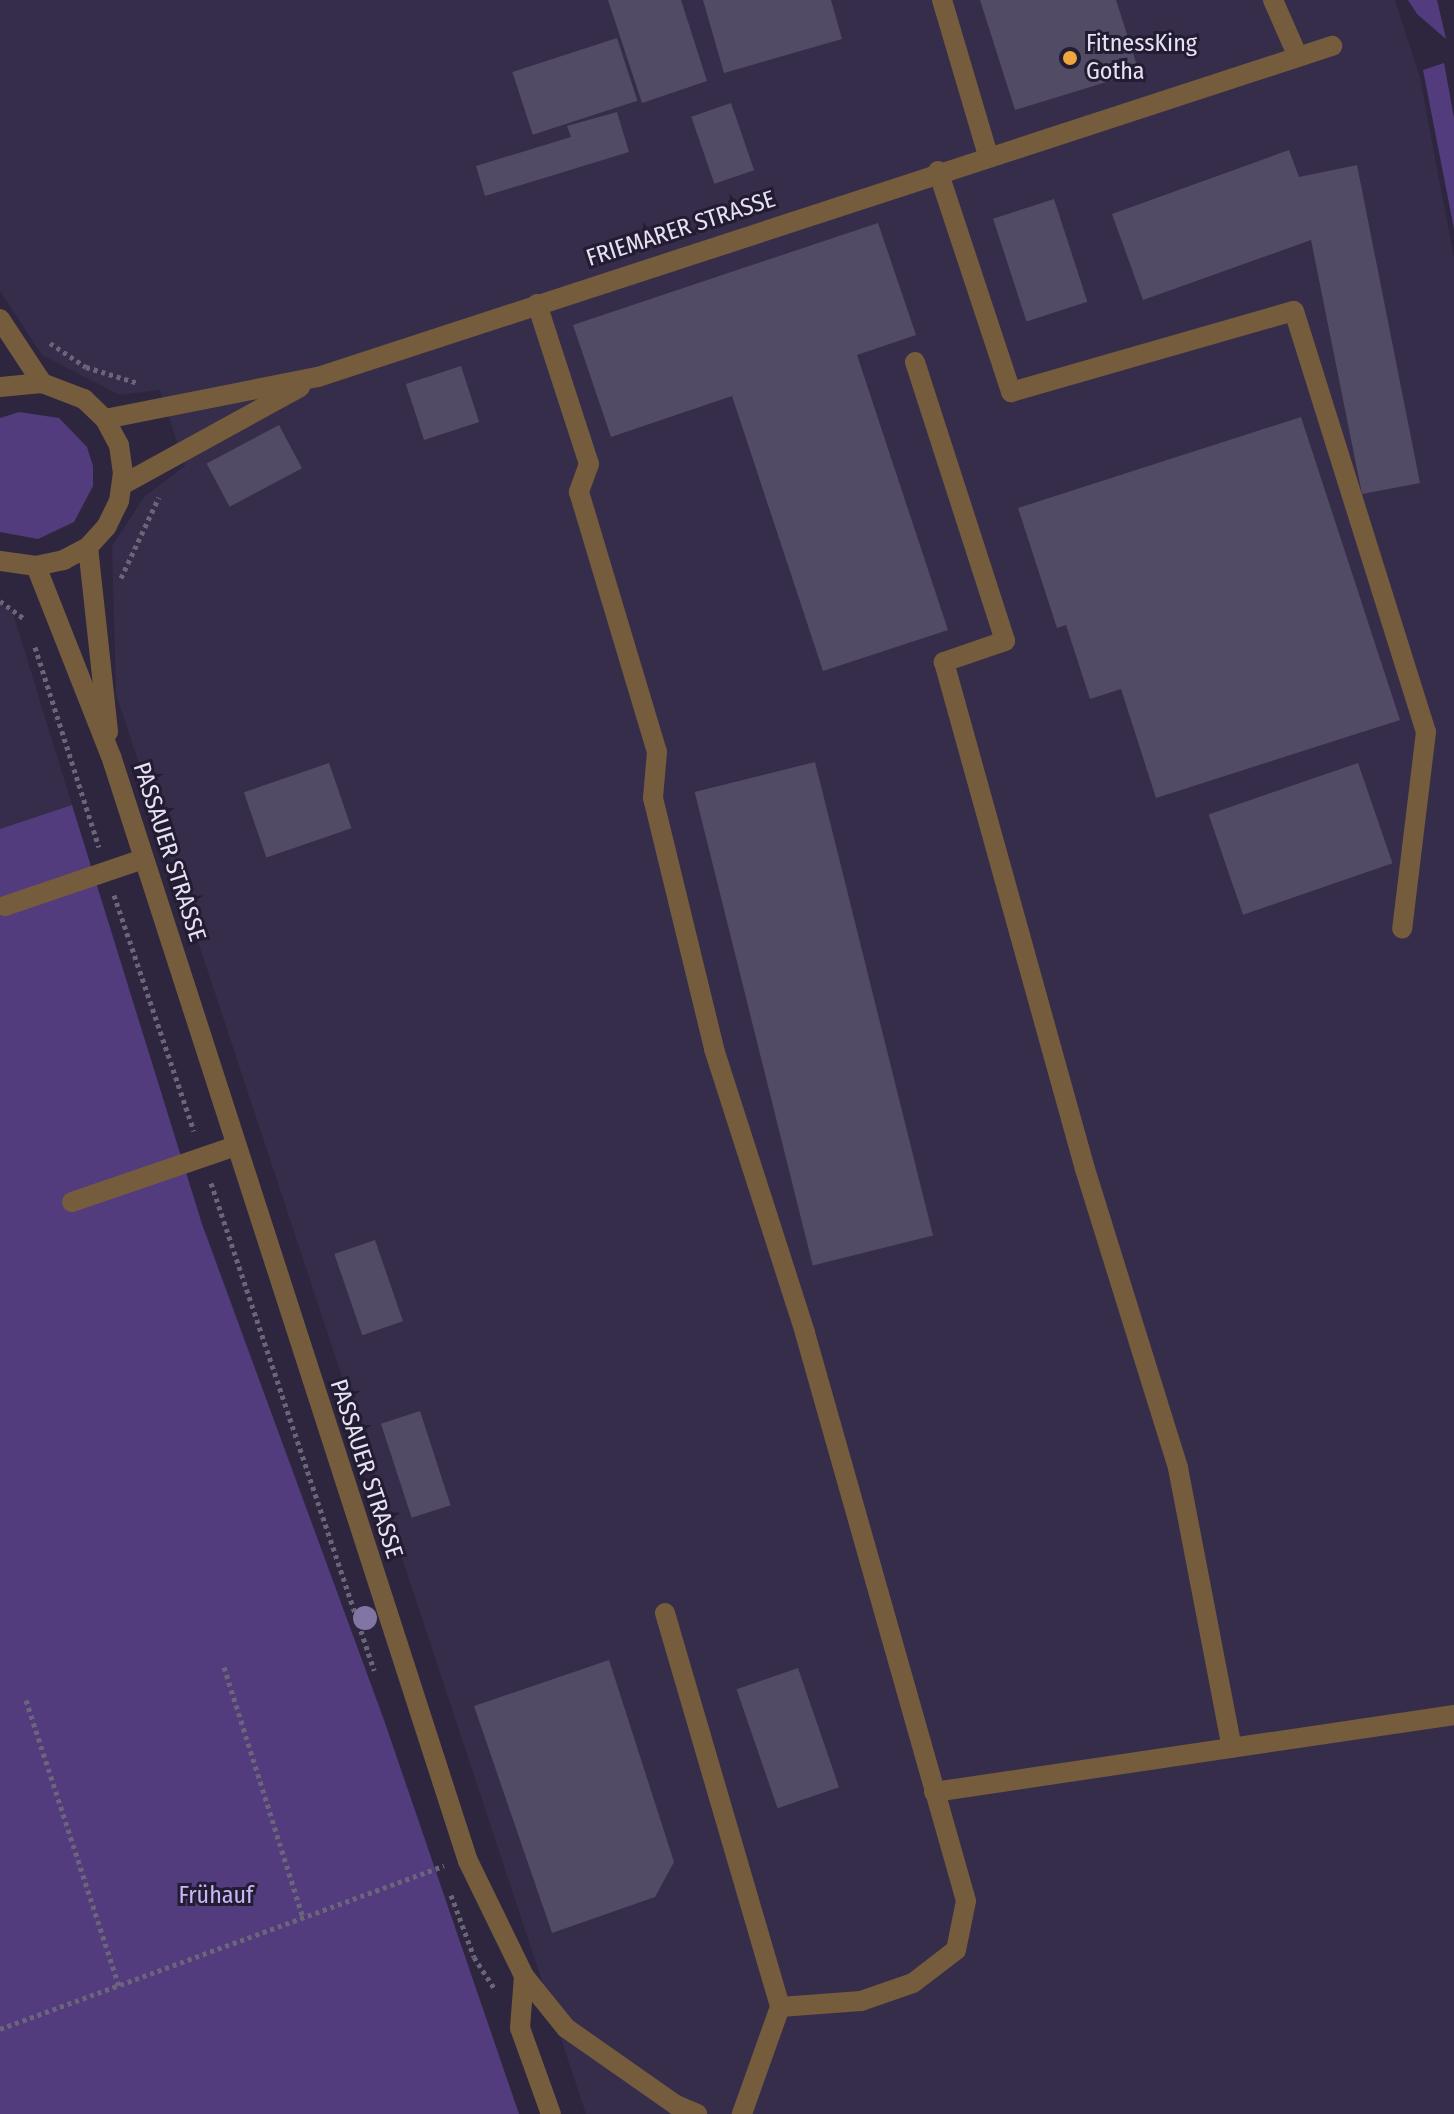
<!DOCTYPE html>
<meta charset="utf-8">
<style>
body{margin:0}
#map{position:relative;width:1454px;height:2114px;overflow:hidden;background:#2d263e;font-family:"Fira Sans Condensed",sans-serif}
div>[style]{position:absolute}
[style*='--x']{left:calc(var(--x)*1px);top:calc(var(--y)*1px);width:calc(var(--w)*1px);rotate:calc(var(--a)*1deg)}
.built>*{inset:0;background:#362d4b}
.green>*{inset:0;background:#523c7e}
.building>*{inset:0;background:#524b65;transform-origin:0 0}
.path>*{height:5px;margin-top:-2.5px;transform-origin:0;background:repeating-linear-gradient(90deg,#6b657a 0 4px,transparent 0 8px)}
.minor>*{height:20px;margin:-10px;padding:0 10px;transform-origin:10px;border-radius:10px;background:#745c3d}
.trees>*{width:24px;height:24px;margin:-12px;border-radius:50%;background:#8275a4}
.dots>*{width:22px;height:22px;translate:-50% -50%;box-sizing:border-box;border:4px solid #231c33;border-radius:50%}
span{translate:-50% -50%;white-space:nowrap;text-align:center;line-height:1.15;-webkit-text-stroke:6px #231c33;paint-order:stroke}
.poi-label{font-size:24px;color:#e6e2f2}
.left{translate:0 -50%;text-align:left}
.street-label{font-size:24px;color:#e6e2f2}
.park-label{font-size:24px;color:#c8b6f7}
</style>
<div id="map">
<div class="built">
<i style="clip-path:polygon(0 0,1395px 0,1420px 78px,1454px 258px,1454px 2114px,586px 2114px,116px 694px,112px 546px,145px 496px,185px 466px,160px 390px,120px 395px,42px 355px,0 291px)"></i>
<i style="clip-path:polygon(0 605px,12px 610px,72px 805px,0 829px)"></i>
</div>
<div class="green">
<i style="clip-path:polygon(1408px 0,1437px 0,1446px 39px,1417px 14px)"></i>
<i style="clip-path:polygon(1444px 63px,1454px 118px,1454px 229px,1423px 70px)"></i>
<i style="clip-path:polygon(19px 412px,59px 418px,87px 447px,93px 466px,93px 486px,74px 522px,38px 539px,0 532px,0 418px)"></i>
<i style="clip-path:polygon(72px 805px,202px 1224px,384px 1720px,519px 2114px,0 2114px,0 829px)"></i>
</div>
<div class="building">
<i style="clip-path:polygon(608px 0,681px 0,707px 81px,642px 103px)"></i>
<i style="clip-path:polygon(703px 0,831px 0,842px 39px,724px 73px)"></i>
<i style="clip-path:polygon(980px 0,1116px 0,1139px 72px,1015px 110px)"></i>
<i style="left:617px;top:38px;width:66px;height:110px;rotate:72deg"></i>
<i style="left:731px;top:103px;width:71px;height:42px;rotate:71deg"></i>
<i style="clip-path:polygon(617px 112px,629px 152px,485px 196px,476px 166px,571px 137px,567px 126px)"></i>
<i style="clip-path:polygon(1289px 150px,1299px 177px,1357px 165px,1420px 483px,1362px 494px,1311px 240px,1143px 300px,1112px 214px)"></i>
<i style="left:1054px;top:199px;width:108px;height:64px;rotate:72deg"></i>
<i style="clip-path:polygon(878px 223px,916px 335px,857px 355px,948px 630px,823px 671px,732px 396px,611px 437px,573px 325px)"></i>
<i style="left:461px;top:366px;width:59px;height:58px;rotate:72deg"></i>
<i style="clip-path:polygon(1301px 417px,1400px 720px,1156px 798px,1121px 689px,1090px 699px,1066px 625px,1057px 628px,1018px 508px)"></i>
<i style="left:279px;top:425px;width:49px;height:82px;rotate:62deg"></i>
<i style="left:815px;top:762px;width:488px;height:124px;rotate:76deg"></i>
<i style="left:329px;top:763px;width:69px;height:90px;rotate:71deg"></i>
<i style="left:1358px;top:763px;width:106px;height:158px;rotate:71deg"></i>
<i style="left:375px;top:1240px;width:86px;height:43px;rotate:71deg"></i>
<i style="left:420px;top:1411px;width:99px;height:41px;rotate:72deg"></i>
<i style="clip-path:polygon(609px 1660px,674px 1862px,655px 1897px,552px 1933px,474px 1706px)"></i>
<i style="left:798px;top:1668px;width:126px;height:65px;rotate:71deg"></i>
</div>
<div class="path">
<i style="--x:50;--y:343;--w:43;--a:33.7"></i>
<i style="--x:86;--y:367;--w:54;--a:17.1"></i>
<i style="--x:121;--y:578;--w:89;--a:-64.9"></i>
<i style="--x:0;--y:601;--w:31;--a:36"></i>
<i style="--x:35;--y:647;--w:210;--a:72.3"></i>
<i style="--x:114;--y:895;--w:249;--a:71.3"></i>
<i style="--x:211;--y:1183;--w:514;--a:71.49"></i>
<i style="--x:224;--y:1667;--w:262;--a:72.5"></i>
<i style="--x:26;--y:1700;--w:301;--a:72"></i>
<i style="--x:451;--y:1895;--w:66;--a:69.6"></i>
<i style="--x:474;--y:1957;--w:40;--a:57.1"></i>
<i style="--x:0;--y:2029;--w:473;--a:-20.2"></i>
</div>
<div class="minor">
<i style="--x:942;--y:0;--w:162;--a:73.5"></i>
<i style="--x:1273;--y:0;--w:62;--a:66.3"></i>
<i style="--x:938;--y:171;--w:233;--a:71.7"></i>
<i style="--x:1011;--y:392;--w:294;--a:-16"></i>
<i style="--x:1294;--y:311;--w:441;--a:72.6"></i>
<i style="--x:1426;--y:732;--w:198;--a:96.9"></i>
<i style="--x:537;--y:304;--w:168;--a:72"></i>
<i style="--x:589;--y:464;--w:30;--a:110"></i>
<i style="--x:579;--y:492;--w:271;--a:73.3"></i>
<i style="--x:657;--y:752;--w:46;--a:95"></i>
<i style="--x:653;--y:798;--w:258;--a:76.3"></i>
<i style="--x:714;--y:1049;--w:298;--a:72.2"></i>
<i style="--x:805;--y:1333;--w:590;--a:74.17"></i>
<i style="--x:966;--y:1901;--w:50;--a:101.5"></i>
<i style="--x:956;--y:1950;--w:54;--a:142.5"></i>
<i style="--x:913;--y:1983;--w:55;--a:160.9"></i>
<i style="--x:861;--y:2001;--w:81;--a:175.8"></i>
<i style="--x:0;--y:319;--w:77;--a:56.7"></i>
<i style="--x:915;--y:362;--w:293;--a:72.1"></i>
<i style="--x:1005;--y:641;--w:65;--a:161"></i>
<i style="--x:944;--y:662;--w:526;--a:74.46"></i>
<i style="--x:1085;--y:1169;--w:313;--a:72.7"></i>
<i style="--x:1178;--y:1468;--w:285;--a:79.1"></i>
<i style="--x:0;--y:387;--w:42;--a:-5.4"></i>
<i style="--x:42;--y:383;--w:45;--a:20.9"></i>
<i style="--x:84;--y:399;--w:29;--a:44"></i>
<i style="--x:105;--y:419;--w:30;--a:62"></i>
<i style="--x:119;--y:445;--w:28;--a:82"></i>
<i style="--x:123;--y:473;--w:28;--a:98"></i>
<i style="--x:119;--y:501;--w:28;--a:116"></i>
<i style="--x:107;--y:526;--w:28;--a:132"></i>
<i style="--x:88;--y:547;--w:27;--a:152"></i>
<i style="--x:64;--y:560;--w:29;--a:168"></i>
<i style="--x:36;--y:566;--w:36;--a:-172"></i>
<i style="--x:105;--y:419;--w:217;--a:-11.2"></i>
<i style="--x:318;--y:377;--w:1067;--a:-18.08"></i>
<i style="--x:122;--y:485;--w:203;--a:-28.8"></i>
<i style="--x:88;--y:547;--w:186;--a:83.8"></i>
<i style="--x:36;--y:566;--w:204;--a:68.5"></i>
<i style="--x:111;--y:756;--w:1161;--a:72.1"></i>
<i style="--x:468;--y:1861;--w:128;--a:64"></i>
<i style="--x:524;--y:1976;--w:67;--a:51.1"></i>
<i style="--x:566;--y:2028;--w:134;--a:35"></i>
<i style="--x:676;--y:2105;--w:23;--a:23"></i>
<i style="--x:5;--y:906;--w:146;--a:-18.8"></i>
<i style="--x:72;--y:1202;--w:173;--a:-18.9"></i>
<i style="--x:665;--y:1613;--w:410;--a:73.7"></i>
<i style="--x:780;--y:2007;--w:114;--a:109.6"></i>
<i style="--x:934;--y:1792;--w:526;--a:-8.42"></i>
<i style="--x:524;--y:1976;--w:52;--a:94.4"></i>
<i style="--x:520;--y:2028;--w:91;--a:70.2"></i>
</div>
<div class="trees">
<i style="left:365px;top:1618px"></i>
</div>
<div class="dots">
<i style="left:1070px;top:58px;background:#efa73d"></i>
</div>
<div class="poi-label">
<span class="left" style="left:1086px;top:58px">FitnessKing<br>Gotha</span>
</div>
<div class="street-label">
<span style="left:681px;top:229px;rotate:-18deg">FRIEMARER STRASSE</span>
<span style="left:169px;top:852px;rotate:72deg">PASSAUER STRASSE</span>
<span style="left:366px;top:1469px;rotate:72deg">PASSAUER STRASSE</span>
</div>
<div class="park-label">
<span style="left:216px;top:1896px">Frühauf</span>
</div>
</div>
